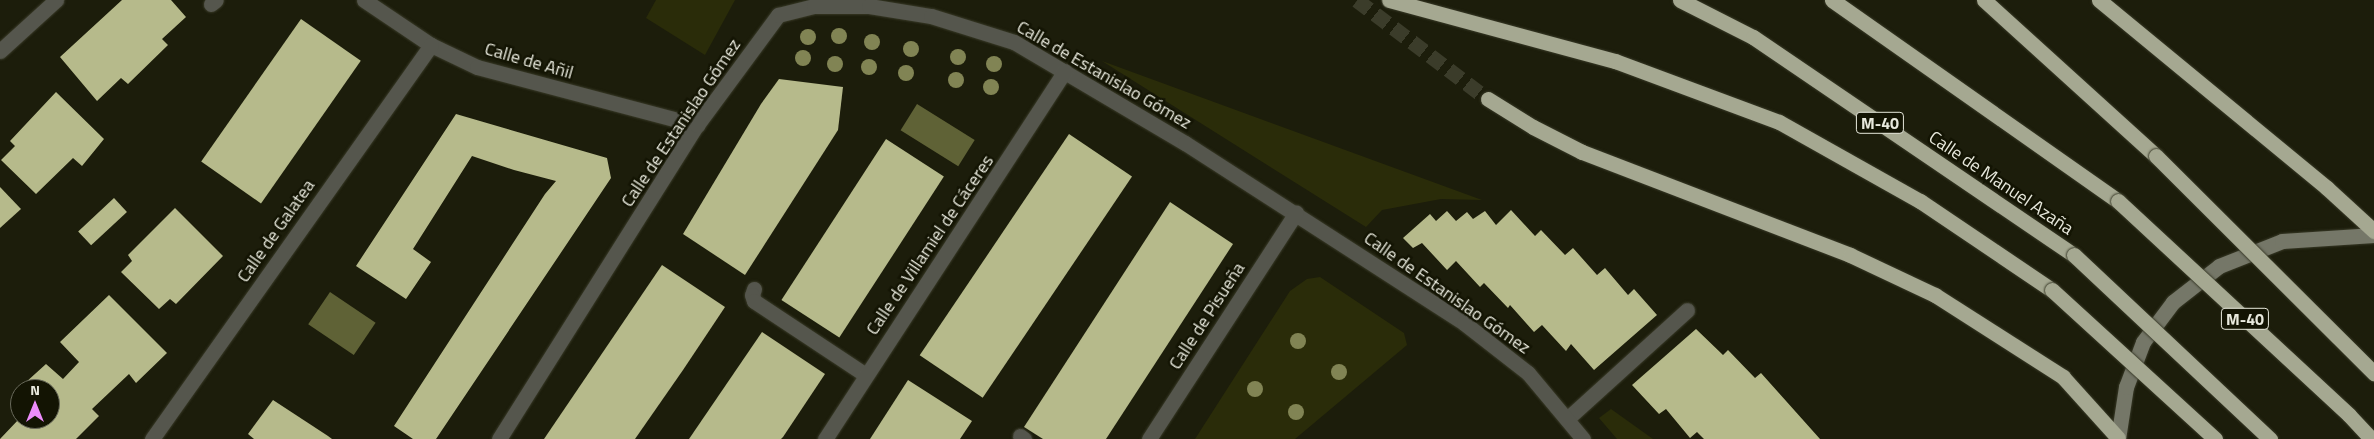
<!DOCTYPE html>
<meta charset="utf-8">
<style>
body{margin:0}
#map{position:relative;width:2374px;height:439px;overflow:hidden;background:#1c1d0b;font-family:"Titillium Web",sans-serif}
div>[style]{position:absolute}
.green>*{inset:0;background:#2a2c09}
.water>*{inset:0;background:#5f6236;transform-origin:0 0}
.building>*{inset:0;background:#b6ba8b;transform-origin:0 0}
.highway-tunnel>*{height:15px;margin-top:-7.5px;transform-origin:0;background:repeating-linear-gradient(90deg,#3b3c2a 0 15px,transparent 0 23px)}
.roads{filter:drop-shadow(0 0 1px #393a28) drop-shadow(0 0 1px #393a28)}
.lane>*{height:15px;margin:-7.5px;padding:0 7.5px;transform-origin:7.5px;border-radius:7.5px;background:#55564d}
.street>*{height:15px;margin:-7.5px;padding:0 7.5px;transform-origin:7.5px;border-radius:7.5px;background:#55564d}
.secondary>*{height:15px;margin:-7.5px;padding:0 7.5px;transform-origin:7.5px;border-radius:7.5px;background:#757768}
.highway>*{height:15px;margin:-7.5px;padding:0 7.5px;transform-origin:7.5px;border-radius:7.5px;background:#a5a891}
.bridges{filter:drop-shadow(0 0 1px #393a28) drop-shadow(0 0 1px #393a28)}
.highway-bridge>*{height:15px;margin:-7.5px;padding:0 7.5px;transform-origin:7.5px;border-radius:7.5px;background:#a5a891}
.trees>*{width:16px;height:16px;margin:-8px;border-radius:50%;background:#818454}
span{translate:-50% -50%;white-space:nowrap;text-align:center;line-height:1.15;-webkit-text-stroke:5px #131403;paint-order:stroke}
.shield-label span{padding:1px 4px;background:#131403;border:1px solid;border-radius:4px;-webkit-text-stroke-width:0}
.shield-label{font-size:16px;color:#e8e9dd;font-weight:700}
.street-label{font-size:18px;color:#e8e9dd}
.north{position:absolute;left:10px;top:379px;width:50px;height:50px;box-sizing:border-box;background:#131403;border:1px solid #68695a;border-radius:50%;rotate:0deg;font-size:14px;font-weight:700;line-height:20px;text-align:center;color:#e8e9dd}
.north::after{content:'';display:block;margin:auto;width:18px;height:22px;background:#ec8cfb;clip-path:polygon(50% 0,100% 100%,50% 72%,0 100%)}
</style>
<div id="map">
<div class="green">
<div style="clip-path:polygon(656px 0,735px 0,705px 55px,646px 18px)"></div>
<div style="clip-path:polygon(1102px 61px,1482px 200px,1441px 199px,1382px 210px,1366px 227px)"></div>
<div style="clip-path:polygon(1320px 277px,1404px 333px,1407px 345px,1295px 439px,1195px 439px,1290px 291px,1307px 279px)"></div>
<div style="clip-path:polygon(1611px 409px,1653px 439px,1617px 439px,1599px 418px)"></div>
</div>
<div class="water">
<div style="left:917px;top:104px;width:68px;height:31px;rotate:32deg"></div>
<div style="left:330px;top:292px;width:55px;height:39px;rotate:34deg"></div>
</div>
<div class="building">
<div style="clip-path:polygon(122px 0,171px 0,186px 17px,162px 39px,168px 45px,128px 84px,121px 78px,97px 101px,60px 57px)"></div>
<div style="left:301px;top:19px;width:73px;height:174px;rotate:35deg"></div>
<div style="clip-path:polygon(779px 79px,843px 87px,838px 130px,745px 275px,683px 234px,761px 104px)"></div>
<div style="clip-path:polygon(56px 92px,104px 139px,82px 166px,73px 158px,36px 194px,1px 160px,15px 146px,10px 141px)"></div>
<div style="clip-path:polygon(456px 114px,607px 158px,611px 178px,436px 439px,413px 439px,394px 426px,545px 194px,556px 181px,514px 170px,472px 156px,413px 249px,431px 262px,406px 299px,356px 266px)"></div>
<div style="left:1069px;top:134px;width:76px;height:267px;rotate:34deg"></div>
<div style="left:886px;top:139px;width:69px;height:192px;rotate:33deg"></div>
<div style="clip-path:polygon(0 187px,21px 209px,0 228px)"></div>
<div style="left:114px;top:198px;width:19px;height:49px;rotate:47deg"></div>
<div style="clip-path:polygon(1170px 202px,1233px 244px,1106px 439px,1043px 439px,1024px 427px)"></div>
<div style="clip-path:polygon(175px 208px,223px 256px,176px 304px,170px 299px,159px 309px,121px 272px,132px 261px,128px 255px)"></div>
<div style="clip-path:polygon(1511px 210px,1535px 236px,1541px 230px,1565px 255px,1573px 248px,1597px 275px,1605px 268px,1628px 295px,1634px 289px,1657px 315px,1594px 370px,1571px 344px,1566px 351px,1542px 325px,1534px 332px,1510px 305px,1508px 308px,1484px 283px,1480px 287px,1456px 261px,1447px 270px,1422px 243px,1413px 248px,1403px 238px,1430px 214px,1436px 221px,1447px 211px,1456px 221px,1467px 212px,1473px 219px,1485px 211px,1496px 225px)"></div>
<div style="clip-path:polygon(662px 265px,725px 307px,683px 370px,635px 439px,544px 439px)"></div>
<div style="clip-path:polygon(109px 295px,167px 353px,136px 383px,129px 374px,92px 409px,99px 416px,76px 439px,0 439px,19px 419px,50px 419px,50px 389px,31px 389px,25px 383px,46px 364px,63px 379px,79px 362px,60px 342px)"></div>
<div style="clip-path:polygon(1696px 329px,1723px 355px,1728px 350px,1755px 378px,1761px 373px,1820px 439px,1704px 439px,1697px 432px,1690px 438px,1666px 409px,1659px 414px,1632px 385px)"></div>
<div style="clip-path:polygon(762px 332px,825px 374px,783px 437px,781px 439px,689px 439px)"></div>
<div style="clip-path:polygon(908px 380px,972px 421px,960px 439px,870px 439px)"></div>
<div style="clip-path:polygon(273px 400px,328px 436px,332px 439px,254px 439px,248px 434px)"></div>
</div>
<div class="highway-tunnel">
<div style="left:1357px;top:0;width:164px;rotate:37.1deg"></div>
</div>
<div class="roads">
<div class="lane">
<div style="left:211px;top:4px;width:6px;rotate:-39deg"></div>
<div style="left:754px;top:289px;width:6px;rotate:108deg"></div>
<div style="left:752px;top:295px;width:6px;rotate:72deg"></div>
<div style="left:754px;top:301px;width:134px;rotate:33.5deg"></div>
<div style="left:1567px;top:419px;width:162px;rotate:-42.2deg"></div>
<div style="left:1020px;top:436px;width:5px;rotate:37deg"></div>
</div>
<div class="street">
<div style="left:364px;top:0;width:81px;rotate:33.9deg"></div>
<div style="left:431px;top:45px;width:51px;rotate:25.6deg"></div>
<div style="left:477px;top:67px;width:228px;rotate:14.8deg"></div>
<div style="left:0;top:51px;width:76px;rotate:-42.3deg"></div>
<div style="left:152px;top:439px;width:483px;rotate:-54.7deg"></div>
<div style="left:499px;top:439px;width:371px;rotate:-57.8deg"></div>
<div style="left:697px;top:125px;width:137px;rotate:-53.6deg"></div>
<div style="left:778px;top:15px;width:37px;rotate:-14deg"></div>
<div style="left:814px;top:6px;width:55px"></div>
<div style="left:869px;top:6px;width:63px;rotate:9.2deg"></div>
<div style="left:931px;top:16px;width:87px;rotate:17.4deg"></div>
<div style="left:1014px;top:42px;width:199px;rotate:30.6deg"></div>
<div style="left:1185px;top:143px;width:332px;rotate:32.8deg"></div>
<div style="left:1464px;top:323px;width:81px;rotate:38deg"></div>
<div style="left:1528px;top:373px;width:86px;rotate:50.2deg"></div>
<div style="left:825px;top:439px;width:439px;rotate:-56.9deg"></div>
<div style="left:1149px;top:439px;width:270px;rotate:-57deg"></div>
</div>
<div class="secondary">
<div style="left:2118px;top:439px;width:53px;rotate:-81.3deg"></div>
<div style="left:2126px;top:387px;width:48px;rotate:-69.3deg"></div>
<div style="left:2143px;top:342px;width:50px;rotate:-53.1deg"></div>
<div style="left:2173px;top:302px;width:58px;rotate:-38deg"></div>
<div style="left:2219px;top:266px;width:68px;rotate:-21.6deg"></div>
<div style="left:2282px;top:241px;width:92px;rotate:-3.7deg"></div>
</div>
<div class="highway">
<div style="left:1389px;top:0;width:234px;rotate:15.1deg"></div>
<div style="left:1615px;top:61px;width:175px;rotate:20.4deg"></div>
<div style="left:1779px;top:122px;width:162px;rotate:29.3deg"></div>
<div style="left:1920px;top:201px;width:159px;rotate:34deg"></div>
<div style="left:1680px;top:0;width:82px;rotate:26.9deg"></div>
<div style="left:1753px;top:37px;width:388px;rotate:34.2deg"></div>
<div style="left:1832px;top:0;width:350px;rotate:35.1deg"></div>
<div style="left:1984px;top:0;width:232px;rotate:42.2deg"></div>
<div style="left:2099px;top:0;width:296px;rotate:39.5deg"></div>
<div style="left:2327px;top:188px;width:64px;rotate:42.5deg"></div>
<div style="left:1488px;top:99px;width:53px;rotate:31.9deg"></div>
<div style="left:1533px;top:127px;width:55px;rotate:27deg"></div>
<div style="left:1582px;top:152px;width:287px;rotate:21deg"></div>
<div style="left:1850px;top:255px;width:94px;rotate:25.2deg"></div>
<div style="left:1935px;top:295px;width:152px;rotate:32.6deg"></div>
<div style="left:2063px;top:377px;width:82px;rotate:48deg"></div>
</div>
</div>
<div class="bridges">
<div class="highway-bridge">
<div style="left:2156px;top:156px;width:308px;rotate:44.9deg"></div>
<div style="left:2118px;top:201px;width:315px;rotate:42.8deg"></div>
<div style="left:2349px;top:415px;width:33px;rotate:47deg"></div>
<div style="left:2074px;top:255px;width:269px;rotate:43.2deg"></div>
<div style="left:2052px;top:290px;width:221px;rotate:42.4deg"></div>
</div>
</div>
<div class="trees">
<div style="left:839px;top:36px"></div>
<div style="left:808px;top:37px"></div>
<div style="left:872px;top:42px"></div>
<div style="left:911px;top:49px"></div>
<div style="left:958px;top:57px"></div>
<div style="left:803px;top:58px"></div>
<div style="left:835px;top:64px"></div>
<div style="left:994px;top:64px"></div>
<div style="left:869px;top:67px"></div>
<div style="left:906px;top:73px"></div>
<div style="left:956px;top:80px"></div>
<div style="left:991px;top:87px"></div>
<div style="left:1298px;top:341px"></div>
<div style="left:1339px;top:372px"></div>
<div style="left:1255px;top:389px"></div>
<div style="left:1296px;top:412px"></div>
</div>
<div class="shield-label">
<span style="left:1880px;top:123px">M-40</span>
<span style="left:2245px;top:319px">M-40</span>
</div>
<div class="street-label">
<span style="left:529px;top:61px;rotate:16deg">Calle de Añil</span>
<span style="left:1104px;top:75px;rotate:30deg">Calle de Estanislao Gómez</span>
<span style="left:681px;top:123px;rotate:-56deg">Calle de Estanislao Gómez</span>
<span style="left:2001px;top:183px;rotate:34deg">Calle de Manuel Azaña</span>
<span style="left:276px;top:231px;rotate:-55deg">Calle de Galatea</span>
<span style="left:930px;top:245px;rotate:-56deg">Calle de Villamiel de Cáceres</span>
<span style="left:1447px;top:293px;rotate:35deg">Calle de Estanislao Gómez</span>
<span style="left:1207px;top:316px;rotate:-57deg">Calle de Pisueña</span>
</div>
<div class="north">N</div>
</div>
